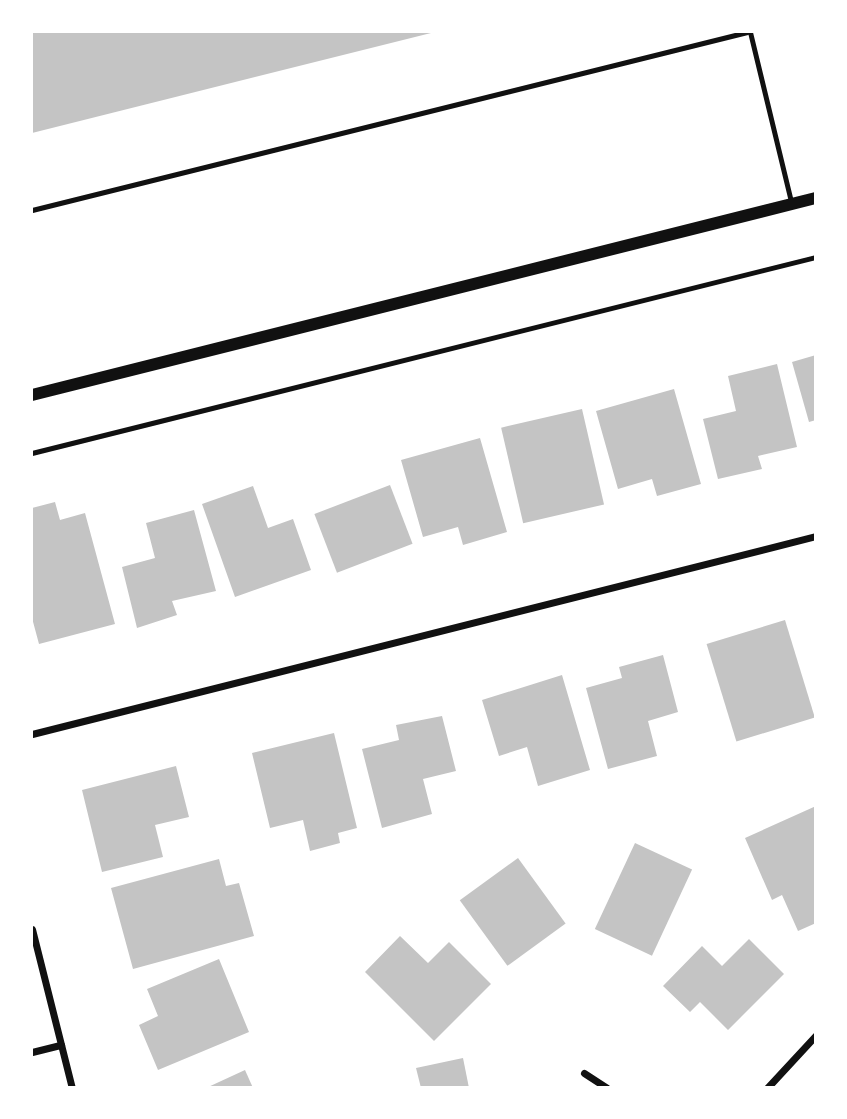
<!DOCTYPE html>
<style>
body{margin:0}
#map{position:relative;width:847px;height:1119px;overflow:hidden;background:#fff;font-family:"Source Serif 4",serif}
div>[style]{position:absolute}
.building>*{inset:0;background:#c4c4c4;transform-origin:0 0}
.path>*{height:4.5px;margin:-2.25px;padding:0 2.25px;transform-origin:2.25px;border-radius:2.25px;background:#111}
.service>*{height:5px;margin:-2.5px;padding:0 2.5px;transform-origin:2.5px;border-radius:2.5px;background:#111}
.minor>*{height:7px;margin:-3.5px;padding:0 3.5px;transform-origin:3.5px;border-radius:3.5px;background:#111}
.tertiary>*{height:12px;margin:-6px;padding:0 6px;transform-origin:6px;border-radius:6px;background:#111}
span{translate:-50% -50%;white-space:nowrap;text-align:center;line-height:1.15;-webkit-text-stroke:5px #fff;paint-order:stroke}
.frame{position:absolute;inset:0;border:33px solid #fff;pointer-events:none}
</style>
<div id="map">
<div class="building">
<div style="clip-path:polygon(32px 32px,435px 32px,32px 133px)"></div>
<div style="clip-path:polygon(816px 355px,816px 420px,809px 422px,792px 362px)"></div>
<div style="clip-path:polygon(777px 364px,797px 447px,758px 456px,762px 469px,718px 479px,703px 419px,736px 411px,728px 376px)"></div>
<div style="clip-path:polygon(674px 389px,701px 484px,657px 496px,652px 479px,618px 489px,596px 411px)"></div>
<div style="left:582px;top:409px;width:98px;height:83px;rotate:77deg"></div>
<div style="clip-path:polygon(480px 438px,507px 532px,463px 545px,458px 527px,423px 537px,401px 460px)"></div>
<div style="left:390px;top:485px;width:63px;height:81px;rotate:69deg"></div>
<div style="clip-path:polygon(253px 486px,268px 528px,293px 519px,311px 570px,235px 597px,202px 504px)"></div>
<div style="clip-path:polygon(55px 502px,60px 520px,85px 513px,115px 624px,39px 644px,32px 618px,32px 508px)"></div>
<div style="clip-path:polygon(194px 510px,216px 591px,172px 601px,177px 615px,137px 628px,122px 567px,155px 558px,146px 523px)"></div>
<div style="left:785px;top:620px;width:102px;height:82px;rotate:73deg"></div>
<div style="clip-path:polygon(663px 655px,678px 712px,648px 721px,657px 756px,608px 769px,586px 688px,622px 678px,619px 667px)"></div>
<div style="clip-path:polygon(562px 675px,590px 770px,538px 786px,527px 747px,499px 756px,482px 700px)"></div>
<div style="clip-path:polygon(442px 716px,456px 771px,423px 779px,432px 814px,382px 828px,362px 749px,399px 740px,396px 725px)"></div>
<div style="clip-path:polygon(334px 733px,357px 828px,338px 833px,340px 843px,310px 851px,303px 820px,270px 828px,252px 753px)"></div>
<div style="clip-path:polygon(176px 766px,189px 817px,155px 825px,163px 857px,102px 872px,82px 790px)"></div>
<div style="clip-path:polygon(816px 806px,816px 923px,798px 931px,782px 895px,772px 900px,745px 838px)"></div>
<div style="left:635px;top:843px;width:63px;height:95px;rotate:25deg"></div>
<div style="left:518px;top:858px;width:81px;height:72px;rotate:54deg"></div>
<div style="clip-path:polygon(219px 859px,226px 886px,239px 883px,254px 936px,133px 969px,111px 888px)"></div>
<div style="clip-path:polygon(400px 936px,428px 963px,449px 942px,491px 984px,434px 1041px,365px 972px)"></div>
<div style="clip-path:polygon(749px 939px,784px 974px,728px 1030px,700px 1002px,690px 1012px,663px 986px,702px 946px,722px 966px)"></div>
<div style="clip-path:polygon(219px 959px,249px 1032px,158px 1070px,139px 1025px,158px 1016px,147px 989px)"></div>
<div style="clip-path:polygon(463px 1058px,469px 1088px,421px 1088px,416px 1068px)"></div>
<div style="clip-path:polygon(245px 1070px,253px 1088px,206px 1088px)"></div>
</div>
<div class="path">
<div style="left:32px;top:453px;width:808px;rotate:-14.04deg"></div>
</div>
<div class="service">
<div style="left:750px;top:32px;width:178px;rotate:76.4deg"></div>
<div style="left:32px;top:210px;width:737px;rotate:-13.98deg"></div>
</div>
<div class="minor">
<div style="left:32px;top:734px;width:809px;rotate:-14.17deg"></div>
<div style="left:32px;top:929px;width:164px;rotate:75.9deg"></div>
<div style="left:32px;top:1052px;width:30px;rotate:-14deg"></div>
<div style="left:584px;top:1073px;width:27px;rotate:33deg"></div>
<div style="left:767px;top:1088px;width:72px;rotate:-47.2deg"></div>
</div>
<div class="tertiary">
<div style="left:32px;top:395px;width:808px;rotate:-14.11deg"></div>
</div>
<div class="frame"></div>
</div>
